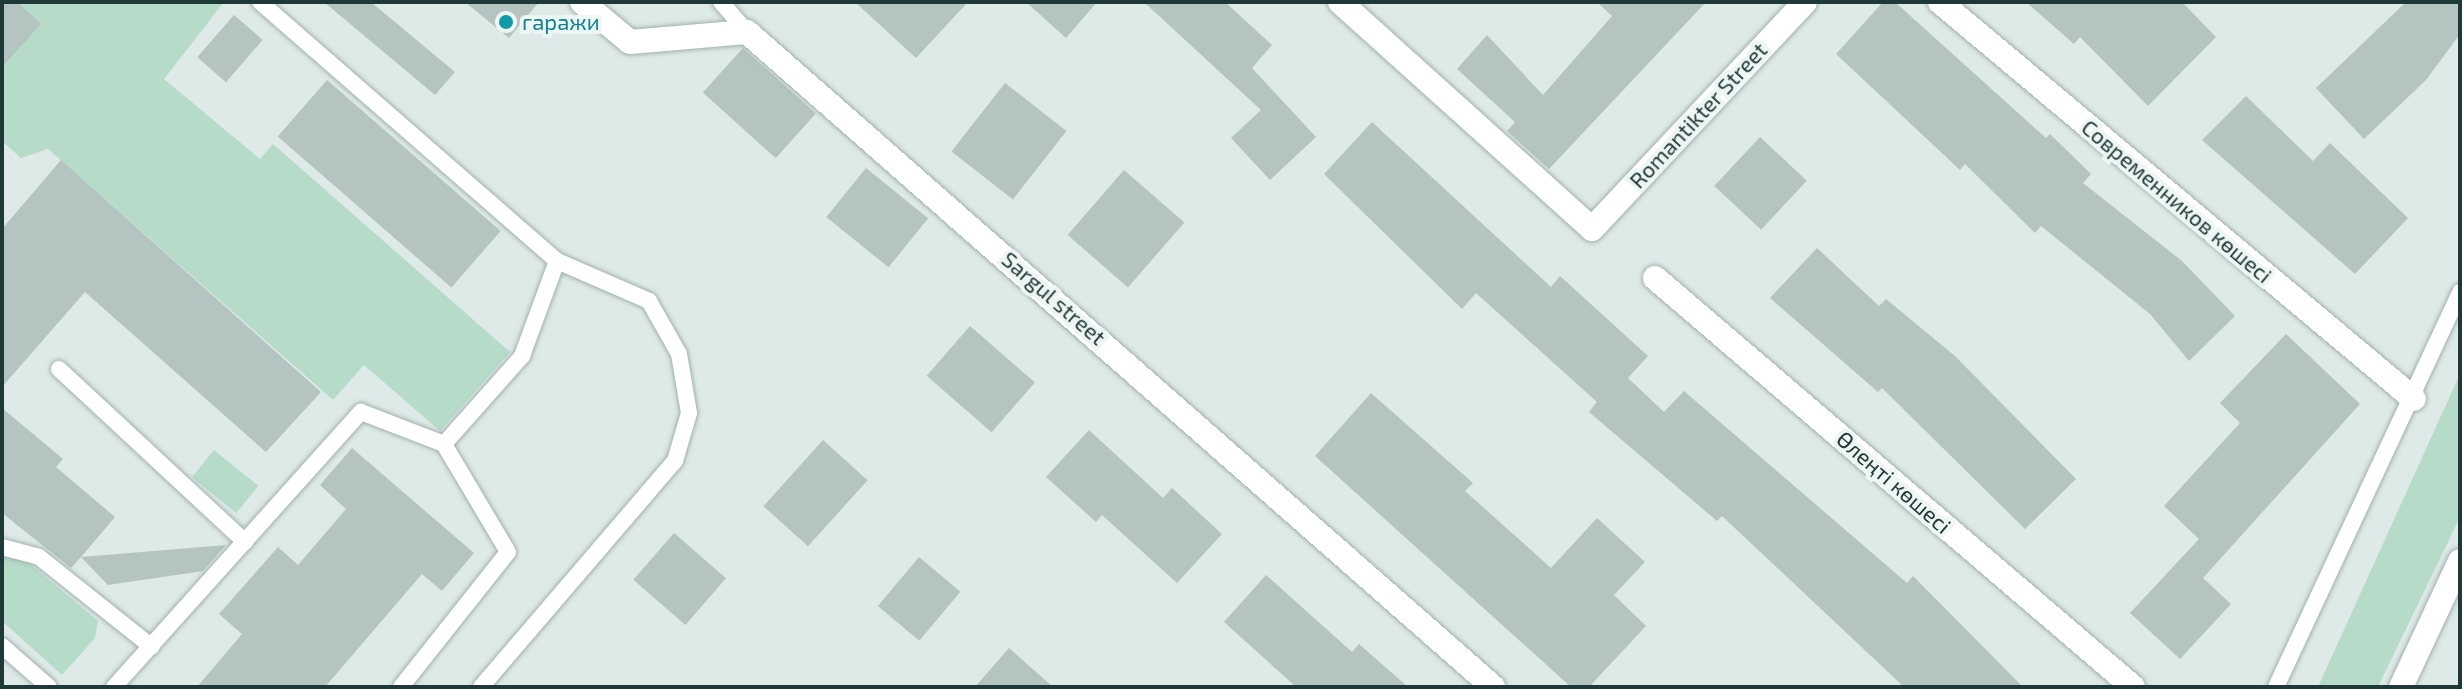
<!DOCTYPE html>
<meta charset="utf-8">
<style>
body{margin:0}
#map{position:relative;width:2462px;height:689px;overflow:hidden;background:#deeae7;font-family:"Exo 2",sans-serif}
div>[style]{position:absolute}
.green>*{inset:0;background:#b6dbc9;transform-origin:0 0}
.building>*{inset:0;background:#b3c4c1;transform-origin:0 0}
.roads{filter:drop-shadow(0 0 2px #a1b1af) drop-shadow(0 0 2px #a1b1af)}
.service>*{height:16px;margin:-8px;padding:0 8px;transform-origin:8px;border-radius:8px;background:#fff}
.minor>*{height:24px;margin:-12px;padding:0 12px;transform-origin:12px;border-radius:12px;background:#fff}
.tertiary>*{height:24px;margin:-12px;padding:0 12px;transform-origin:12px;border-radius:12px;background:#fff}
.dots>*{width:22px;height:22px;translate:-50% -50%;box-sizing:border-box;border:4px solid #eef6f4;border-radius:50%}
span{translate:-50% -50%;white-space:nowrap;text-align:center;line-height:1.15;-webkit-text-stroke:8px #eef6f4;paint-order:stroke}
.culture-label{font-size:22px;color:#0d838f}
.left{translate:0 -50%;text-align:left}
.street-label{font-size:22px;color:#1f3938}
.frame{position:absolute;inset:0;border:4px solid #1f3938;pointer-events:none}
</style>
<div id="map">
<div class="green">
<div style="clip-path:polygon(17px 2px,224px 2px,164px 79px,260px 159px,273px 144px,510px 352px,440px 431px,364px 365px,333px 400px,48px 149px,21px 158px,2px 141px,2px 40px)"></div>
<div style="clip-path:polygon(2460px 374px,2460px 517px,2378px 687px,2318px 687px)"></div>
<div style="left:214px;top:450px;width:57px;height:35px;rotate:39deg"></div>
<div style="clip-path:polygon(17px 553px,98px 621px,95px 638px,62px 675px,2px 621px,2px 559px)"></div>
</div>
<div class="building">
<div style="clip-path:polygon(2px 2px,17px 2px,41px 24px,2px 67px)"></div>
<div style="clip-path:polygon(324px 2px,371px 2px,455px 72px,435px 95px)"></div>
<div style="clip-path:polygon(465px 2px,539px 2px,509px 38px)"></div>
<div style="clip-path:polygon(855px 2px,968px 2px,916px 58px)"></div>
<div style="clip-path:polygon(1026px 2px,1097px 2px,1066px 38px)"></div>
<div style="clip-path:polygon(1144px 2px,1225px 2px,1272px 45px,1252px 68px,1316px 137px,1270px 180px,1231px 138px,1261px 110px)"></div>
<div style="clip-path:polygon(1597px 2px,1706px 2px,1549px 169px,1507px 131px,1515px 122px,1457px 69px,1487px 35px,1543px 95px,1612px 16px)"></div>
<div style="clip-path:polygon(1883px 2px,1895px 2px,2046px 138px,2050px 134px,2091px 174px,2083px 183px,2182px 261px,2235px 316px,2189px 361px,2150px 314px,2041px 226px,2035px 233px,1965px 164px,1960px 170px,1836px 54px)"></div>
<div style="clip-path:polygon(2026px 2px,2182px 2px,2216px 37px,2148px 106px,2080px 37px,2074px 44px)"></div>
<div style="clip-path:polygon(2406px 2px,2460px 2px,2460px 34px,2426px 80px,2364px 139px,2316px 88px)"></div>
<div style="left:234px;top:15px;width:38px;height:56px;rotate:41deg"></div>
<div style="left:743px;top:48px;width:98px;height:60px;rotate:42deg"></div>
<div style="left:327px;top:80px;width:230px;height:75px;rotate:41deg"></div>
<div style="left:1005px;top:83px;width:78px;height:87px;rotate:38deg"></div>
<div style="clip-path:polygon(2246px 96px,2313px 161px,2330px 143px,2408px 218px,2355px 274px,2202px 140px)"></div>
<div style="clip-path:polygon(1372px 122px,1551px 287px,1560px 276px,1648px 356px,1628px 378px,1664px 412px,1684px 391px,1907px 583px,1913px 576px,2023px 687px,1904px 687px,1722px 516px,1717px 521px,1589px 412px,1597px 402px,1476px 293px,1462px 309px,1324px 174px)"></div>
<div style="left:1760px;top:137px;width:64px;height:67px;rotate:43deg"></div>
<div style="clip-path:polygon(61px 160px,321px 392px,266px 452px,85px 292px,2px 387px,2px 229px)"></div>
<div style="left:866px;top:168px;width:80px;height:63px;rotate:39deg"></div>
<div style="left:1124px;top:170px;width:80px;height:86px;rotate:41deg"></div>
<div style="clip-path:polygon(1817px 248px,1879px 306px,1886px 299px,1955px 356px,2076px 479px,2025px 529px,1882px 388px,1878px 392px,1770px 298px)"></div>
<div style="left:970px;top:326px;width:86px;height:66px;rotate:41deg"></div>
<div style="clip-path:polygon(2286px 334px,2360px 404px,2203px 578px,2231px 604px,2180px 659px,2130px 613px,2199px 539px,2164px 506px,2240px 423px,2220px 403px)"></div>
<div style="clip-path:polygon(1371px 393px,1473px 483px,1465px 491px,1551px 568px,1597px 518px,1645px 562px,1614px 595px,1646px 626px,1589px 687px,1571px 687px,1315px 456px)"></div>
<div style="clip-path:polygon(2px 408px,63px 459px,56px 467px,115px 517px,81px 557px,226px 545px,203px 571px,108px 585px,81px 557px,71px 568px,2px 513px)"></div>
<div style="clip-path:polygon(1089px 430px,1163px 498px,1172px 488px,1222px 534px,1177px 583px,1102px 515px,1096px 522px,1046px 477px)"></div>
<div style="left:823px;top:440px;width:60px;height:89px;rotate:42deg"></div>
<div style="clip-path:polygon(352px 448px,474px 553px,442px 591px,422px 574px,325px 687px,197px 687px,242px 634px,219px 614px,278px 547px,298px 565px,346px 509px,320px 485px)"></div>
<div style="left:674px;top:533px;width:69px;height:62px;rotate:41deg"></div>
<div style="left:919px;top:557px;width:54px;height:64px;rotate:40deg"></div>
<div style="clip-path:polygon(1266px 575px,1352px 652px,1359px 644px,1408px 687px,1296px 687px,1224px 622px)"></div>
<div style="clip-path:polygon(1009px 648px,1053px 687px,975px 687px)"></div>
</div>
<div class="roads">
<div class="service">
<div style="left:721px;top:2px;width:40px;rotate:49deg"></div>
<div style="left:59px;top:369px;width:254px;rotate:42.9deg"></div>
<div style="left:2px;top:547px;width:38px;rotate:15deg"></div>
<div style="left:39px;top:557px;width:144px;rotate:38.5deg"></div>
<div style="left:2px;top:646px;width:62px;rotate:41.1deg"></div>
<div style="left:114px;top:687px;width:370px;rotate:-48.1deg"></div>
<div style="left:361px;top:412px;width:89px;rotate:21.1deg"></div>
<div style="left:444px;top:444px;width:118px;rotate:-48.4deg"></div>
<div style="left:522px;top:356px;width:101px;rotate:-69.8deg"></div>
<div style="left:557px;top:261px;width:394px;rotate:-138.9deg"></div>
<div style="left:401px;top:687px;width:172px;rotate:-51.6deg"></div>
<div style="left:508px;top:552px;width:126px;rotate:-120.7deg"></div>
<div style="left:481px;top:687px;width:298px;rotate:-49.4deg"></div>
<div style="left:675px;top:461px;width:50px;rotate:-73.7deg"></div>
<div style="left:689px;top:413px;width:60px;rotate:-99.6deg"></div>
<div style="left:679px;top:354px;width:61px;rotate:-119.5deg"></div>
<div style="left:649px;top:301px;width:100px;rotate:-156.5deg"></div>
<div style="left:2276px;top:687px;width:436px;rotate:-65deg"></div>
</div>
<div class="minor">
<div style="left:582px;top:2px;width:62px;rotate:39.8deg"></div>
<div style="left:630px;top:42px;width:117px;rotate:-4.9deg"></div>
<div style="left:747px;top:32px;width:993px;rotate:41.28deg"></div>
<div style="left:1340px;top:2px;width:339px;rotate:42deg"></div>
<div style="left:1592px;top:229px;width:311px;rotate:-46.8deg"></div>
<div style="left:1940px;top:2px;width:618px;rotate:39.95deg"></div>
<div style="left:1655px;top:278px;width:629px;rotate:40.55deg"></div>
</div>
<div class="tertiary">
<div style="left:2401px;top:687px;width:139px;rotate:-64.9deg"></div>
</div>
</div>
<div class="dots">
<div style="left:506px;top:22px;background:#0f9aa8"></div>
</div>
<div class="culture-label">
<span class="left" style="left:522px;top:22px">гаражи</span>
</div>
<div class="street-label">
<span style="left:1698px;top:115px;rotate:-47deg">Romantikter Street</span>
<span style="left:2177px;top:201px;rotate:40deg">Современников көшесі</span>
<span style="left:1054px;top:298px;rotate:41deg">Sargul street</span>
<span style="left:1894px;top:482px;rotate:41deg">Өлеңті көшесі</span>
</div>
<div class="frame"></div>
</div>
